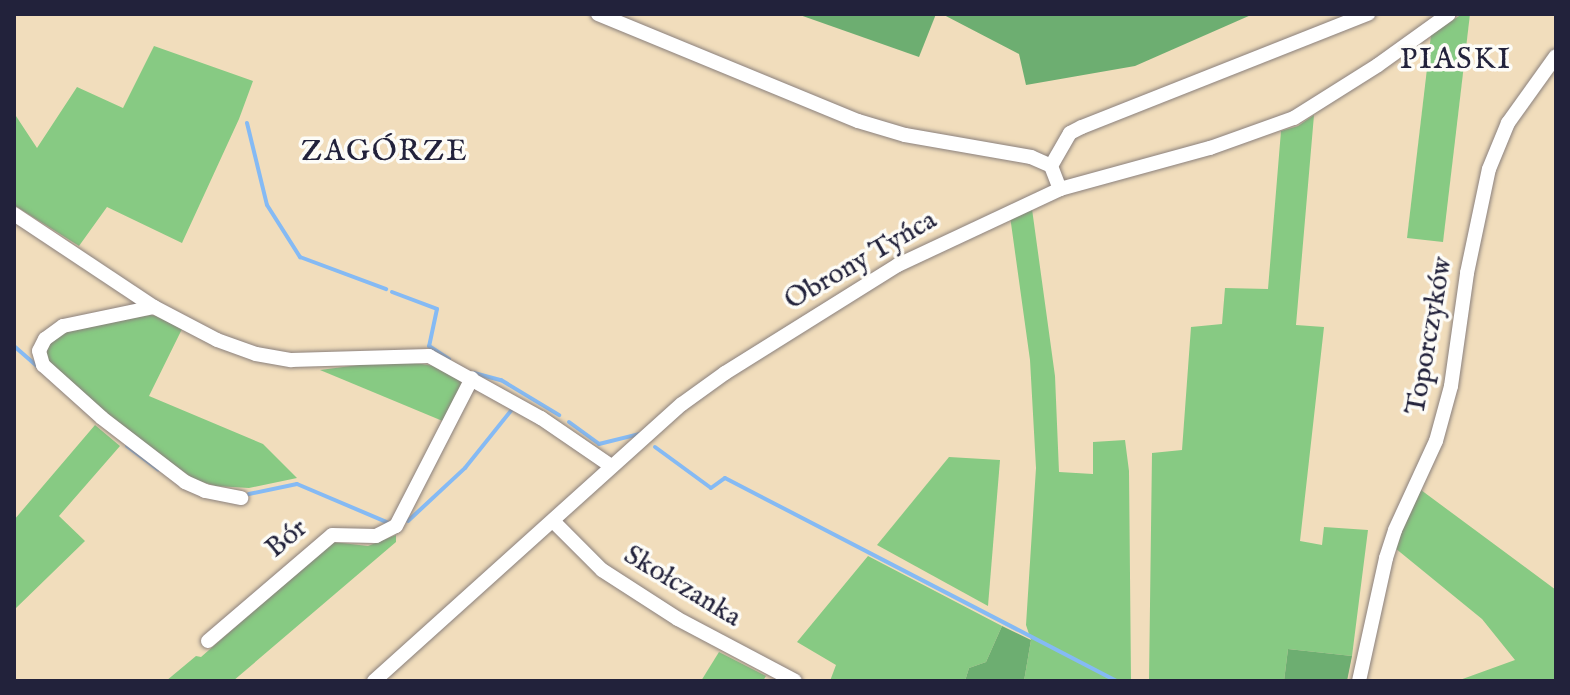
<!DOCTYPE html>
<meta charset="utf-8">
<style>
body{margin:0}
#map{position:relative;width:1570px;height:695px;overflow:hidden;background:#f1ddbc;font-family:"IM FELL English",serif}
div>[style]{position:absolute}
.green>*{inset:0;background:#87ca83}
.forest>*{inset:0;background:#6dae71}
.stream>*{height:4px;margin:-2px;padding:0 2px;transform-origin:2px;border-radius:2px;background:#85baf4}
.roads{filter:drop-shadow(0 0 2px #8a807c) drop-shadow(0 0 2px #8a807c)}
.minor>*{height:14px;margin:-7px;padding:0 7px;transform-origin:7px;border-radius:7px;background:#fff}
span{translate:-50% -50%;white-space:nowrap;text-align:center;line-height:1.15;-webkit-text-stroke:7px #fdfcf7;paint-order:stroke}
.street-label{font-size:28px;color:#22223b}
.neighbourhood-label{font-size:30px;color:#22223b;letter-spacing:2px}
.frame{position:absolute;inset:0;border:16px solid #22223b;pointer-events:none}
</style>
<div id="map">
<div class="green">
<div style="clip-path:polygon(1462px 14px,1470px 14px,1443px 242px,1407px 238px,1431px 35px)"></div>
<div style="clip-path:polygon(154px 46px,253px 81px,239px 119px,182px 243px,107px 207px,79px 246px,14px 205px,14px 113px,37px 148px,77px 87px,123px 108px)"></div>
<div style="clip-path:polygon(1314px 115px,1296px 325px,1324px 327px,1300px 541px,1322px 545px,1324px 527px,1368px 530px,1352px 656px,1288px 649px,1284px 681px,1149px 681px,1152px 453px,1182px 450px,1191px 327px,1222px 324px,1225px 288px,1268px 289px,1281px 131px,1298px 126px)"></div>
<div style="clip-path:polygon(1032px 209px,1055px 376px,1059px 472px,1093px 474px,1093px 442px,1125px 440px,1129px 471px,1131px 679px,1137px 681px,1024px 681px,1031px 640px,1026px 625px,1036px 468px,1030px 360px,1010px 216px)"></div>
<div style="clip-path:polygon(150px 315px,164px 317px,182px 329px,149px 396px,263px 444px,297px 478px,249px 488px,216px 486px,195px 480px,111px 419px,49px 362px,46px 354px,50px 342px,64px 330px)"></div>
<div style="clip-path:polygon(397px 360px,434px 366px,461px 381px,460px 397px,445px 422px,320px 370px)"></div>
<div style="clip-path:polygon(95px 425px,120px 446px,59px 516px,85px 541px,14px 610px,14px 520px)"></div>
<div style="clip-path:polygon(949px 457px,1000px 460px,988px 606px,877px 545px)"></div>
<div style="clip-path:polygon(1421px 490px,1556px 590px,1556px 681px,1457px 681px,1515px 660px,1482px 619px,1395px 548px,1400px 526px)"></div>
<div style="clip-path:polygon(396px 535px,396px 542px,233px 681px,166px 681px,196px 656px,201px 657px,333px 542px,368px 546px)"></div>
<div style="clip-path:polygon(868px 556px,1002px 626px,986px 662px,969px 668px,965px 681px,830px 681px,836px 665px,797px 642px)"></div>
<div style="clip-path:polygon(719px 652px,766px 676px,763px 681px,701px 681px)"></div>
</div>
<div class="forest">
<div style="clip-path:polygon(797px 14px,936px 14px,919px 57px)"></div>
<div style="clip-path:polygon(942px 14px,1251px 14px,1251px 15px,1135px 66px,1026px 85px,1019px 54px)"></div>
<div style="clip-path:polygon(1002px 626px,1031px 640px,1024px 681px,965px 681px,969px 668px,986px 662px)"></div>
<div style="clip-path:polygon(1288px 649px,1352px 656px,1347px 681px,1284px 681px)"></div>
</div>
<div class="stream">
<div style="left:247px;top:123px;width:84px;rotate:76.3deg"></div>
<div style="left:267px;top:205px;width:62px;rotate:57.6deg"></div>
<div style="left:300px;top:257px;width:92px;rotate:20.4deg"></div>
<div style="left:392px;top:292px;width:48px;rotate:20.7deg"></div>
<div style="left:437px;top:309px;width:38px;rotate:102deg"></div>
<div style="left:429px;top:346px;width:24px;rotate:33deg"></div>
<div style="left:14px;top:346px;width:33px;rotate:41deg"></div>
<div style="left:474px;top:373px;width:28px;rotate:15deg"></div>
<div style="left:501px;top:380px;width:68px;rotate:31.1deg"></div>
<div style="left:569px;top:422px;width:37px;rotate:36deg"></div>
<div style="left:599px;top:444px;width:41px;rotate:-14deg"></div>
<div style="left:127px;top:446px;width:39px;rotate:37deg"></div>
<div style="left:655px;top:447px;width:69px;rotate:36.2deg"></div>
<div style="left:711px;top:488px;width:17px;rotate:-36deg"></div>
<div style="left:725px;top:478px;width:441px;rotate:27.4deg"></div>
<div style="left:249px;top:494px;width:49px;rotate:-11.8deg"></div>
<div style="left:297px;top:484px;width:100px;rotate:23deg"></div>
<div style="left:408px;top:521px;width:78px;rotate:-42.9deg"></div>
<div style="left:465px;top:468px;width:77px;rotate:-51.3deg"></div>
</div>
<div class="roads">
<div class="minor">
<div style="left:598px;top:14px;width:281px;rotate:22.4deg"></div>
<div style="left:858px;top:121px;width:49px;rotate:16.6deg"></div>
<div style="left:905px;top:135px;width:128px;rotate:9.9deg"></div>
<div style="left:1031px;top:157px;width:22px;rotate:24deg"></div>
<div style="left:1051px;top:166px;width:25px;rotate:69deg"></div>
<div style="left:1051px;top:166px;width:38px;rotate:-60deg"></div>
<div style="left:1070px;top:133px;width:13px;rotate:-27deg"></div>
<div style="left:1082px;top:127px;width:308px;rotate:-21.6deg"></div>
<div style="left:14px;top:214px;width:168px;rotate:33.6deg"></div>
<div style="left:154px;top:307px;width:71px;rotate:27.6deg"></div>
<div style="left:217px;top:340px;width:41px;rotate:19.7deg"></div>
<div style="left:256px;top:354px;width:36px;rotate:10deg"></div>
<div style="left:291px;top:360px;width:138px;rotate:-1.7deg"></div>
<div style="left:429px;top:356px;width:128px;rotate:29deg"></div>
<div style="left:541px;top:418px;width:85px;rotate:34.4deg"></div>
<div style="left:154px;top:307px;width:93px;rotate:168.2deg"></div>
<div style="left:63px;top:326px;width:22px;rotate:144deg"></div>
<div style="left:45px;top:339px;width:13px;rotate:117deg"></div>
<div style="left:39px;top:351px;width:15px;rotate:74deg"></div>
<div style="left:43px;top:365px;width:79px;rotate:41.9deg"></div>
<div style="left:102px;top:418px;width:105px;rotate:37.6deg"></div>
<div style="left:185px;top:482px;width:22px;rotate:24deg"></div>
<div style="left:205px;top:491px;width:37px;rotate:11deg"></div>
<div style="left:554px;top:522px;width:68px;rotate:45deg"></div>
<div style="left:602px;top:570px;width:90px;rotate:32.8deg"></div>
<div style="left:678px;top:619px;width:132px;rotate:27.9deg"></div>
<div style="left:208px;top:641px;width:163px;rotate:-40.5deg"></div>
<div style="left:332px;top:535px;width:44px;rotate:1.3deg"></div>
<div style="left:376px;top:536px;width:22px;rotate:-27deg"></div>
<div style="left:396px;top:526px;width:166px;rotate:-62.8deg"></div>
<div style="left:374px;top:681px;width:414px;rotate:-42deg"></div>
<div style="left:682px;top:404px;width:53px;rotate:-35.8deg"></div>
<div style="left:725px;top:373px;width:204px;rotate:-32deg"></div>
<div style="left:898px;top:265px;width:179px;rotate:-25.1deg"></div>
<div style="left:1060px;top:189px;width:156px;rotate:-15.3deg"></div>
<div style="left:1210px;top:148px;width:89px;rotate:-19.7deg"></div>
<div style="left:1294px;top:118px;width:99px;rotate:-32.2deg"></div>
<div style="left:1378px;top:65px;width:87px;rotate:-35.7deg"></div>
<div style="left:1359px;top:681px;width:126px;rotate:-77.6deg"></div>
<div style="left:1386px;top:558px;width:29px;rotate:-72deg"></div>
<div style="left:1395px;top:530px;width:98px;rotate:-65.3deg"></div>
<div style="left:1436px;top:441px;width:57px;rotate:-74.7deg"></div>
<div style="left:1451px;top:386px;width:114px;rotate:-81.9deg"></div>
<div style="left:1467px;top:273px;width:106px;rotate:-78.1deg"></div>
<div style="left:1489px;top:169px;width:50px;rotate:-67.6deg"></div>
<div style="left:1508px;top:123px;width:82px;rotate:-54.4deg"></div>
</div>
</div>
<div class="street-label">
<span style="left:861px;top:261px;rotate:-30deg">Obrony Tyńca</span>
<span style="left:1430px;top:336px;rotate:-80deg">Toporczyków</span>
<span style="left:287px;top:539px;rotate:-40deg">Bór</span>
<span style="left:682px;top:587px;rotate:31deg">Skołczanka</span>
</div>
<div class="neighbourhood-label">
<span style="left:1456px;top:60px">PIASKI</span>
<span style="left:385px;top:152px">ZAGÓRZE</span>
</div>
<div class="frame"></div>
</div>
